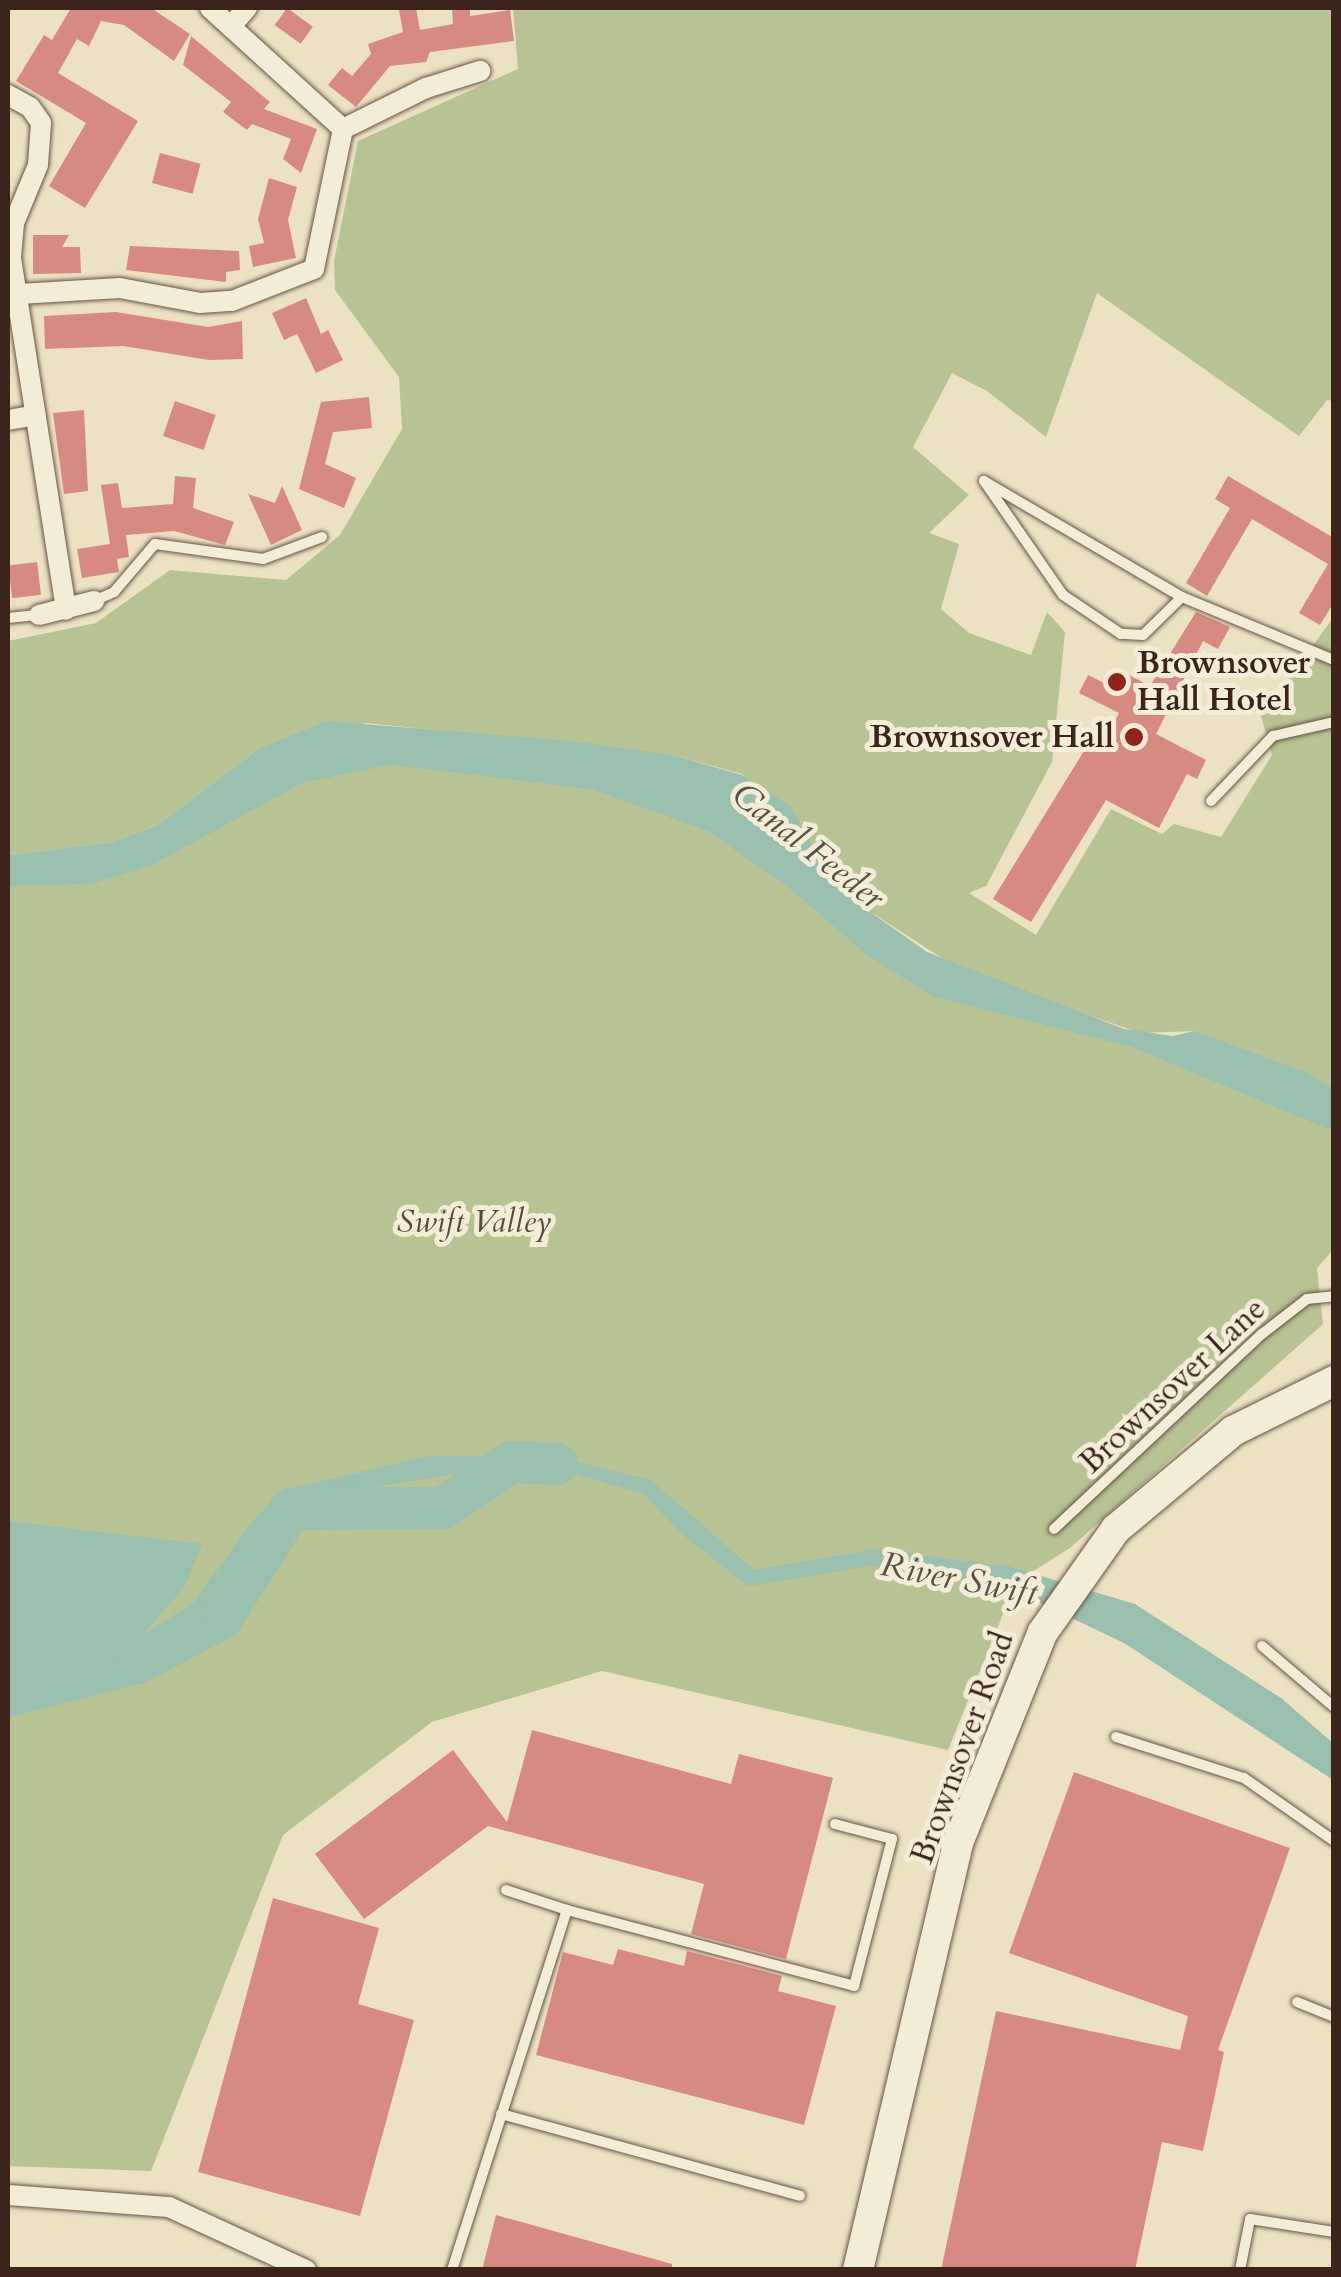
<!DOCTYPE html>
<style>
body{margin:0}
#map{position:relative;width:1341px;height:2277px;overflow:hidden;background:#ece2c1;font-family:Cardo,serif}
div>[style]{position:absolute}
.green>*{inset:0;background:#b7c393}
.water>*{inset:0;background:#99bfae}
.river>*{height:42px;margin:-21px;padding:0 21px;transform-origin:21px;border-radius:21px;background:#99bfae}
.building>*{inset:0;background:#d78a82;transform-origin:0 0}
.roads{filter:drop-shadow(0 0 2px #685444) drop-shadow(0 0 2px #685444)}
.lane>*{height:10px;margin:-5px;padding:0 5px;transform-origin:5px;border-radius:5px;background:#f3ecd7}
.street>*{height:20px;margin:-10px;padding:0 10px;transform-origin:10px;border-radius:10px;background:#f3ecd7}
.secondary>*{height:30px;margin:-15px;padding:0 15px;transform-origin:15px;border-radius:15px;background:#f3ecd7}
.dots>*{width:28px;height:28px;translate:-50% -50%;box-sizing:border-box;border:5px solid #f3ecd7;border-radius:50%}
span{translate:-50% -50%;white-space:nowrap;text-align:center;line-height:1.15;-webkit-text-stroke:10px #f3ecd7;paint-order:stroke}
.poi-label{font-size:32px;color:#3c241b;font-weight:700}
.left{translate:0 -50%;text-align:left}
.right{translate:-100% -50%;text-align:right}
.park-label{font-size:32px;color:#5b4c39;font-style:italic}
.street-label{font-size:32px;color:#3c241b}
.water-label{font-size:35px;color:#585247;font-style:italic}
.frame{position:absolute;inset:0;border:10px solid #3c241b;pointer-events:none}
</style>
<div id="map">
<div class="green">
<div style="clip-path:polygon(513px 8px,1331px 8px,1333px 403px,1328px 399px,1299px 436px,1097px 293px,1046px 437px,987px 391px,952px 373px,913px 447px,969px 495px,929px 533px,959px 544px,941px 609px,969px 633px,1031px 655px,1047px 612px,1065px 632px,1052px 762px,986px 886px,969px 893px,1036px 935px,1111px 809px,1162px 834px,1174px 824px,1221px 837px,1272px 755px,1261px 716px,1333px 618px,1333px 1088px,1195px 1031px,1140px 1033px,962px 971px,866px 909px,742px 774px,672px 755px,366px 723px,257px 750px,158px 825px,112px 842px,8px 855px,8px 641px,96px 623px,170px 570px,286px 580px,340px 535px,402px 429px,399px 377px,335px 290px,334px 261px,358px 141px,518px 69px)"></div>
<div style="clip-path:polygon(326px 752px,669px 785px,916px 963px,1333px 1114px,1333px 1250px,1317px 1268px,1323px 1324px,1070px 1548px,1016px 1582px,948px 1750px,602px 1671px,432px 1722px,283px 1835px,151px 2171px,8px 2166px,8px 870px,59px 869px)"></div>
</div>
<div class="water">
<div style="clip-path:polygon(326px 721px,571px 741px,672px 755px,742px 775px,791px 807px,820px 861px,866px 909px,927px 952px,1124px 1029px,1173px 1036px,1195px 1031px,1305px 1072px,1333px 1088px,1333px 1131px,1132px 1047px,932px 996px,867px 955px,787px 886px,708px 831px,594px 790px,393px 765px,358px 771px,302px 783px,152px 865px,91px 884px,8px 886px,8px 855px,112px 842px,158px 825px,257px 750px)"></div>
<div style="clip-path:polygon(428px 1456px,553px 1456px,651px 1480px,754px 1570px,874px 1549px,1011px 1567px,1135px 1604px,1281px 1698px,1333px 1743px,1333px 1780px,1124px 1643px,1000px 1584px,870px 1566px,748px 1586px,682px 1534px,644px 1494px,568px 1472px,495px 1467px,300px 1500px,279px 1517px,207px 1614px,148px 1652px,41px 1680px,41px 1689px,8px 1688px,8px 1521px,202px 1544px,185px 1586px,142px 1636px,194px 1602px,254px 1519px,284px 1490px)"></div>
</div>
<div class="river">
<div style="left:8px;top:1696px;width:136px;rotate:-14.4deg"></div>
<div style="left:140px;top:1662px;width:93px;rotate:-28.2deg"></div>
<div style="left:222px;top:1618px;width:129px;rotate:-57.7deg"></div>
<div style="left:291px;top:1509px;width:152px;rotate:-0.4deg"></div>
<div style="left:443px;top:1508px;width:83px;rotate:-33.7deg"></div>
<div style="left:512px;top:1462px;width:45px;rotate:2.5deg"></div>
</div>
<div class="building">
<div style="clip-path:polygon(71px 8px,151px 8px,190px 34px,174px 61px,124px 25px,101px 21px,89px 46px,77px 39px,58px 73px,138px 121px,85px 208px,49px 186px,86px 123px,16px 81px,44px 35px,52px 40px)"></div>
<div style="left:287px;top:8px;width:32px;height:21px;rotate:36deg"></div>
<div style="clip-path:polygon(416px 8px,420px 30px,453px 24px,452px 8px,470px 8px,470px 16px,510px 10px,514px 41px,430px 52px,426px 62px,390px 66px,356px 107px,328px 85px,342px 68px,352px 76px,371px 54px,368px 44px,403px 32px,399px 10px)"></div>
<div style="clip-path:polygon(191px 36px,270px 102px,264px 109px,317px 129px,301px 173px,283px 159px,291px 139px,252px 124px,247px 130px,223px 112px,231px 102px,183px 65px)"></div>
<div style="left:160px;top:153px;width:42px;height:31px;rotate:15deg"></div>
<div style="clip-path:polygon(269px 178px,297px 187px,288px 220px,296px 258px,253px 267px,249px 246px,264px 243px,258px 219px)"></div>
<div style="clip-path:polygon(33px 235px,69px 235px,62px 247px,80px 247px,81px 273px,33px 274px)"></div>
<div style="clip-path:polygon(130px 246px,239px 251px,240px 270px,226px 272px,226px 282px,126px 270px)"></div>
<div style="clip-path:polygon(306px 298px,321px 334px,328px 330px,343px 360px,316px 373px,297px 334px,284px 340px,272px 313px)"></div>
<div style="clip-path:polygon(116px 312px,208px 327px,242px 321px,243px 359px,209px 360px,123px 346px,45px 349px,44px 316px)"></div>
<div style="clip-path:polygon(369px 397px,372px 428px,333px 432px,325px 464px,356px 478px,344px 508px,299px 489px,321px 402px)"></div>
<div style="left:175px;top:401px;width:43px;height:37px;rotate:19deg"></div>
<div style="clip-path:polygon(84px 410px,88px 491px,64px 494px,53px 413px)"></div>
<div style="clip-path:polygon(175px 476px,196px 478px,193px 508px,234px 522px,225px 545px,174px 531px,126px 535px,129px 557px,117px 559px,119px 572px,82px 578px,77px 549px,110px 544px,101px 485px,118px 483px,122px 508px,173px 504px)"></div>
<div style="clip-path:polygon(1228px 476px,1334px 538px,1334px 602px,1320px 625px,1299px 613px,1328px 564px,1252px 519px,1207px 596px,1186px 583px,1230px 508px,1215px 499px)"></div>
<div style="clip-path:polygon(282px 486px,302px 530px,271px 545px,248px 494px,275px 503px)"></div>
<div style="left:37px;top:562px;width:33px;height:29px;rotate:83deg"></div>
<div style="clip-path:polygon(1196px 612px,1230px 627px,1218px 649px,1203px 641px,1156px 734px,1206px 760px,1197px 779px,1187px 774px,1159px 828px,1106px 800px,1031px 922px,993px 899px,1090px 741px,1102px 747px,1119px 713px,1079px 693px,1088px 675px,1114px 688px,1123px 672px,1150px 686px)"></div>
<div style="clip-path:polygon(532px 1730px,731px 1784px,739px 1754px,833px 1778px,786px 1959px,691px 1934px,704px 1884px,488px 1826px,364px 1919px,315px 1854px,453px 1750px,507px 1822px)"></div>
<div style="clip-path:polygon(1074px 1772px,1290px 1848px,1218px 2050px,1224px 2052px,1203px 2151px,1162px 2142px,1135px 2270px,941px 2270px,996px 2011px,1180px 2050px,1188px 2016px,1009px 1953px)"></div>
<div style="clip-path:polygon(273px 1898px,379px 1928px,358px 2004px,414px 2020px,360px 2216px,198px 2172px)"></div>
<div style="clip-path:polygon(618px 1949px,684px 1966px,687px 1951px,782px 1976px,778px 1991px,836px 2006px,804px 2125px,536px 2055px,563px 1952px,613px 1965px)"></div>
<div style="clip-path:polygon(496px 2215px,672px 2264px,672px 2270px,482px 2270px)"></div>
</div>
<div class="roads">
<div class="lane">
<div style="left:1182px;top:597px;width:54px;rotate:135.7deg"></div>
<div style="left:1143px;top:635px;width:22px;rotate:-177deg"></div>
<div style="left:1121px;top:634px;width:70px;rotate:-146.1deg"></div>
<div style="left:1063px;top:595px;width:139px;rotate:-124.7deg"></div>
<div style="left:984px;top:481px;width:229px;rotate:30.4deg"></div>
<div style="left:1182px;top:597px;width:165px;rotate:22.5deg"></div>
<div style="left:94px;top:601px;width:22px;rotate:-24deg"></div>
<div style="left:114px;top:592px;width:63px;rotate:-49.5deg"></div>
<div style="left:155px;top:544px;width:109px;rotate:7.9deg"></div>
<div style="left:263px;top:559px;width:63px;rotate:-20.4deg"></div>
<div style="left:8px;top:618px;width:31px;rotate:-6deg"></div>
<div style="left:1211px;top:801px;width:90px;rotate:-46.4deg"></div>
<div style="left:1273px;top:736px;width:63px;rotate:-12.9deg"></div>
<div style="left:1054px;top:1529px;width:285px;rotate:-43.2deg"></div>
<div style="left:1262px;top:1334px;width:57px;rotate:-37.9deg"></div>
<div style="left:1307px;top:1299px;width:27px;rotate:-6deg"></div>
<div style="left:1262px;top:1646px;width:94px;rotate:40.3deg"></div>
<div style="left:1116px;top:1737px;width:134px;rotate:17.8deg"></div>
<div style="left:1244px;top:1778px;width:110px;rotate:35deg"></div>
<div style="left:506px;top:1890px;width:64px;rotate:18.2deg"></div>
<div style="left:1297px;top:2002px;width:40px;rotate:22deg"></div>
<div style="left:501px;top:2114px;width:310px;rotate:15.3deg"></div>
<div style="left:452px;top:2270px;width:378px;rotate:-72.3deg"></div>
<div style="left:567px;top:1910px;width:297px;rotate:14.8deg"></div>
<div style="left:854px;top:1986px;width:152px;rotate:-75.5deg"></div>
<div style="left:892px;top:1839px;width:59px;rotate:-165.3deg"></div>
<div style="left:1240px;top:2270px;width:52px;rotate:-78.9deg"></div>
<div style="left:1250px;top:2219px;width:85px;rotate:8.8deg"></div>
</div>
<div class="street">
<div style="left:210px;top:8px;width:180px;rotate:42.3deg"></div>
<div style="left:343px;top:129px;width:93px;rotate:-26.3deg"></div>
<div style="left:426px;top:88px;width:57px;rotate:-17.5deg"></div>
<div style="left:232px;top:25px;width:23px;rotate:-49deg"></div>
<div style="left:8px;top:95px;width:25px;rotate:29deg"></div>
<div style="left:30px;top:107px;width:19px;rotate:55deg"></div>
<div style="left:41px;top:123px;width:42px;rotate:94.1deg"></div>
<div style="left:38px;top:165px;width:63px;rotate:112.5deg"></div>
<div style="left:14px;top:223px;width:35px;rotate:95deg"></div>
<div style="left:11px;top:258px;width:356px;rotate:81.1deg"></div>
<div style="left:19px;top:294px;width:101px;rotate:-3.4deg"></div>
<div style="left:120px;top:288px;width:81px;rotate:10.6deg"></div>
<div style="left:200px;top:303px;width:32px;rotate:-4deg"></div>
<div style="left:232px;top:301px;width:88px;rotate:-21.3deg"></div>
<div style="left:314px;top:269px;width:143px;rotate:-78.3deg"></div>
<div style="left:8px;top:420px;width:28px;rotate:-10deg"></div>
<div style="left:39px;top:615px;width:57px;rotate:-14.3deg"></div>
<div style="left:8px;top:2195px;width:161px;rotate:4.3deg"></div>
<div style="left:169px;top:2207px;width:151px;rotate:24.7deg"></div>
</div>
<div class="secondary">
<div style="left:858px;top:2270px;width:439px;rotate:-76.8deg"></div>
<div style="left:958px;top:1843px;width:227px;rotate:-68.1deg"></div>
<div style="left:1043px;top:1632px;width:126px;rotate:-54.7deg"></div>
<div style="left:1116px;top:1529px;width:153px;rotate:-39.9deg"></div>
<div style="left:1233px;top:1431px;width:113px;rotate:-26.3deg"></div>
</div>
</div>
<div class="dots">
<div style="left:1117px;top:682px;background:#8f2418"></div>
<div style="left:1134px;top:737px;background:#8f2418"></div>
</div>
<div class="poi-label">
<span class="left" style="left:1137px;top:682px">Brownsover<br>Hall Hotel</span>
<span class="right" style="left:1114px;top:737px">Brownsover Hall</span>
</div>
<div class="park-label">
<span style="left:474px;top:1222px">Swift Valley</span>
</div>
<div class="street-label">
<span style="left:1173px;top:1386px;rotate:-43deg">Brownsover Lane</span>
<span style="left:963px;top:1748px;rotate:-70deg">Brownsover Road</span>
</div>
<div class="water-label">
<span style="left:808px;top:846px;rotate:38deg">Canal Feeder</span>
<span style="left:959px;top:1579px;rotate:11deg">River Swift</span>
</div>
<div class="frame"></div>
</div>
